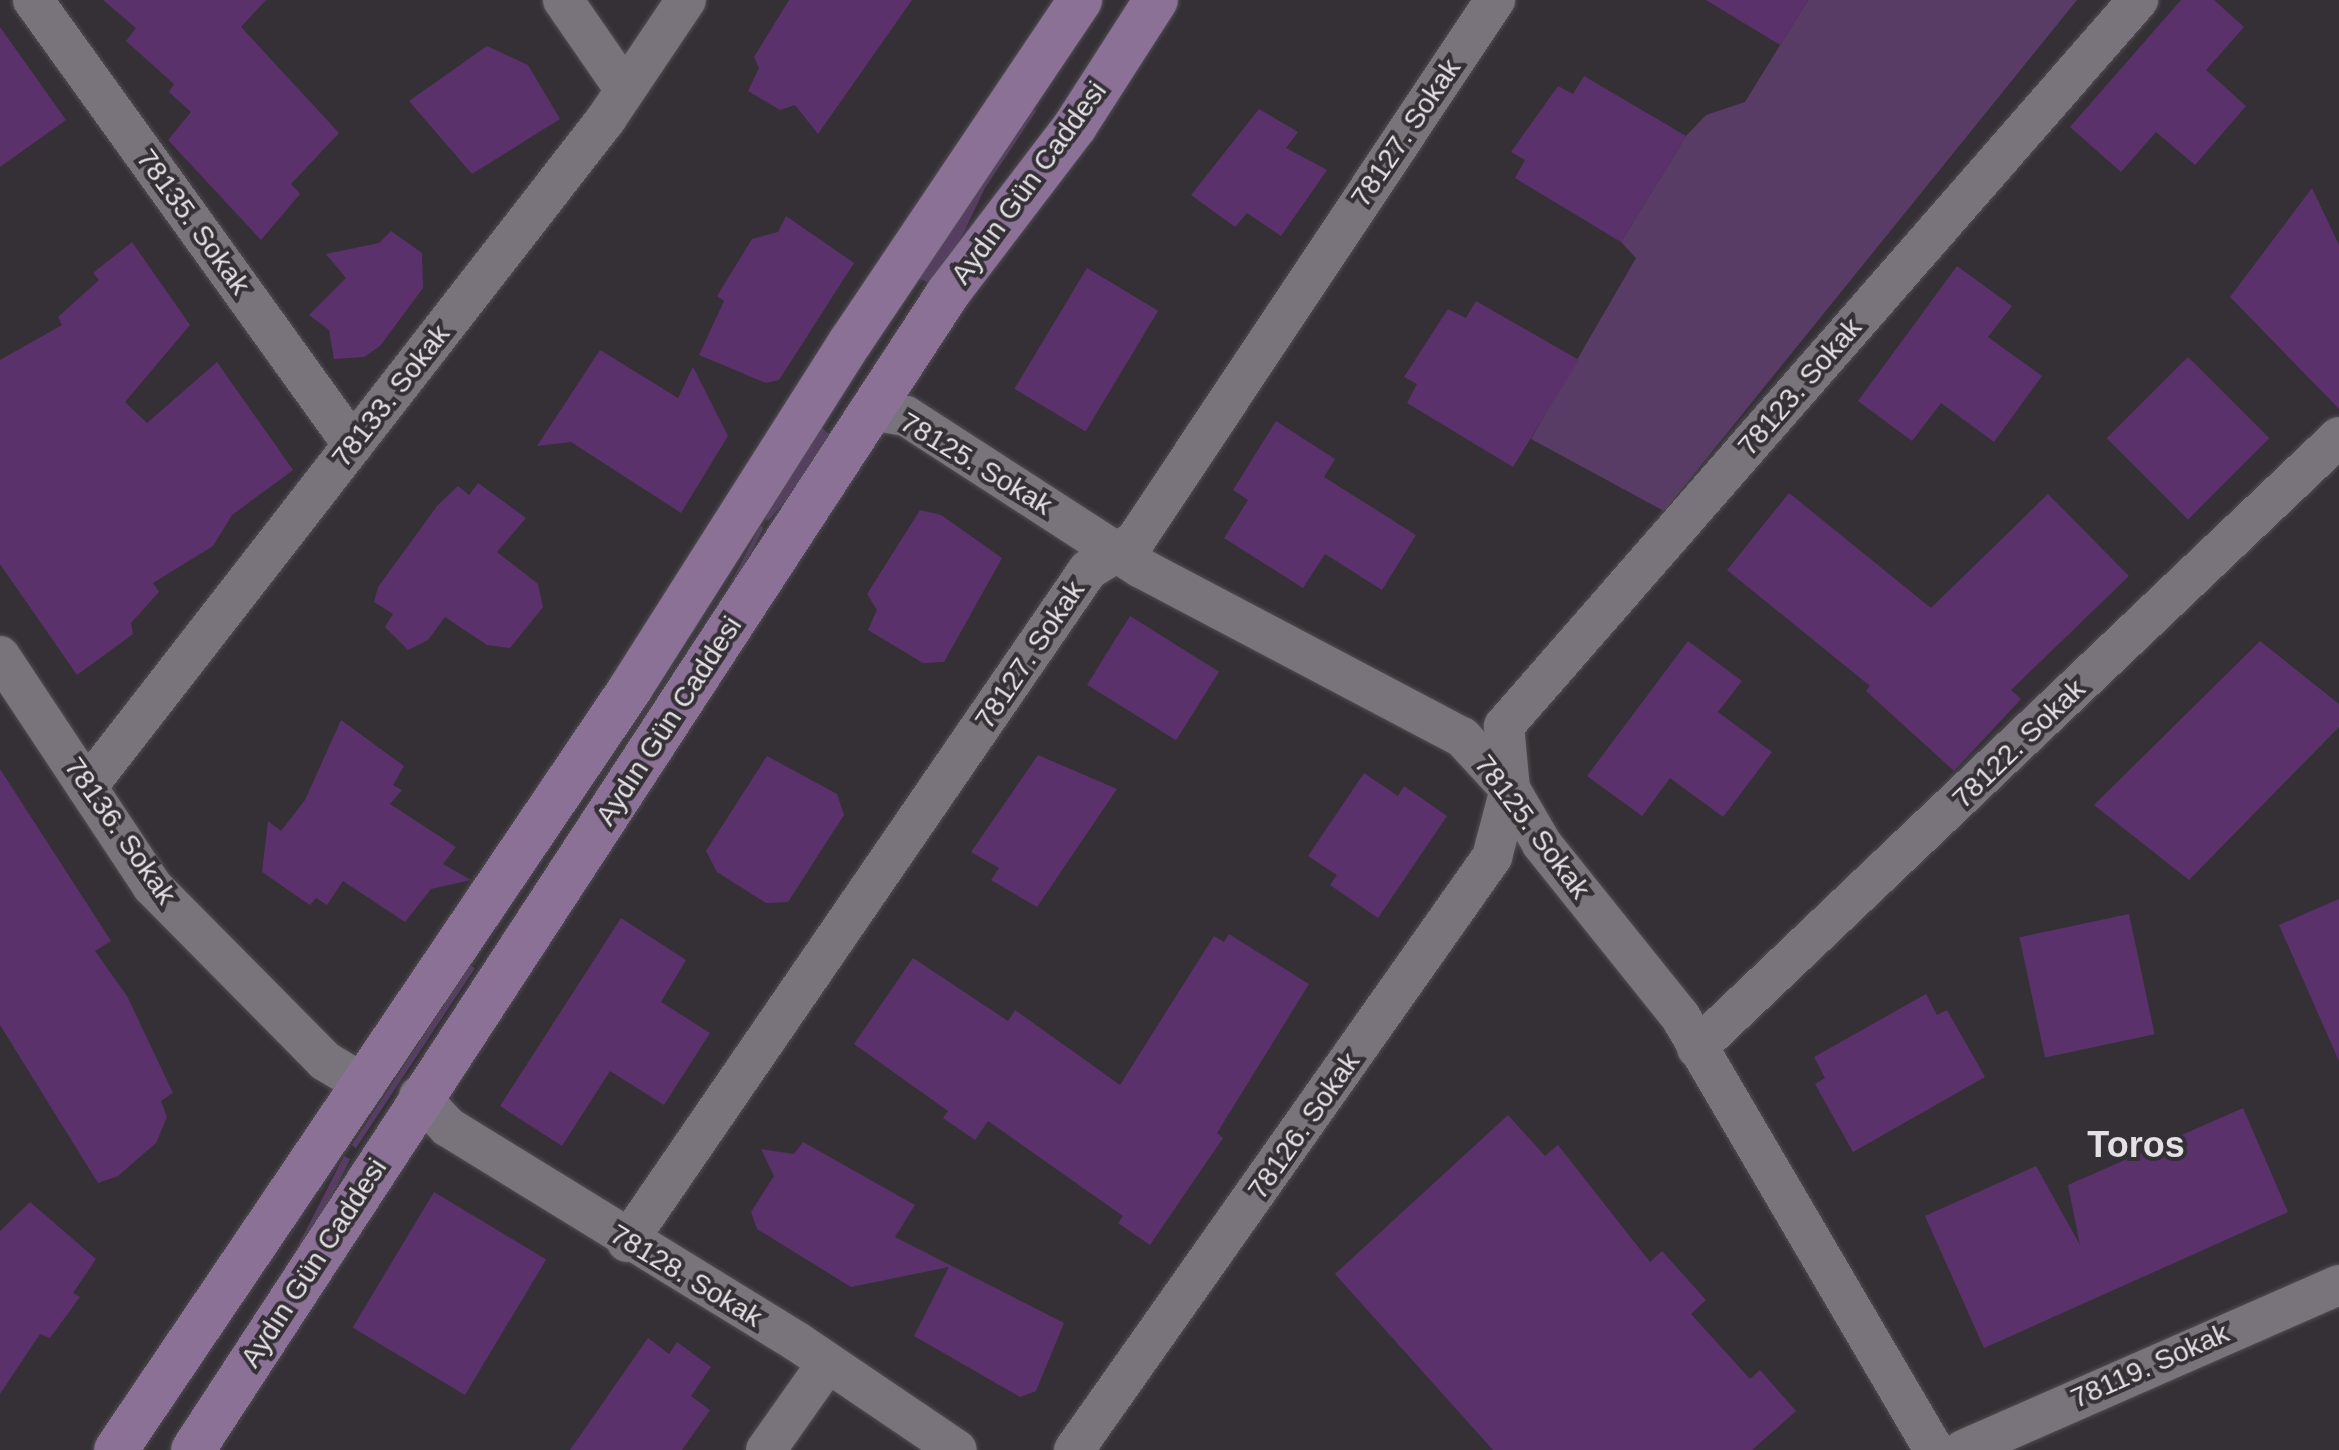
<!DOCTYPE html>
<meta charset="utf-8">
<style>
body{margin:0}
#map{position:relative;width:2339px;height:1450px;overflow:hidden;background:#343036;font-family:Helvetica,sans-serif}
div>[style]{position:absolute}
.green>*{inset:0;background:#593c65;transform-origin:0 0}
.building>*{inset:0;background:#5b316b;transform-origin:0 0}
.roads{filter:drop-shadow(0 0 2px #504c52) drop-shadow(0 0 2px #504c52)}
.street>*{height:40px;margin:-20px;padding:0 20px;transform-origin:20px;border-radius:20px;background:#79747b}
.secondary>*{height:44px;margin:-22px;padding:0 22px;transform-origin:22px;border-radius:22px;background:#8c7197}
span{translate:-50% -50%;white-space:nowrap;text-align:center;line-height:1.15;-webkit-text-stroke:8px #343036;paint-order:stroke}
.street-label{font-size:28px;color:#e4e1e5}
.district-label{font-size:36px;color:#e4e1e5;font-weight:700}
</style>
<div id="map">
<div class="green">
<div style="clip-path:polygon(1808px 0,2077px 0,1664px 511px,1531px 439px,1636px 258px,1621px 242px,1686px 136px,1706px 115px,1745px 102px)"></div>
<div style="clip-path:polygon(1029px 106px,1036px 111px,985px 188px,938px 286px,912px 276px)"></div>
<div style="clip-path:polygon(815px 422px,837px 441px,768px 521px,765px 518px)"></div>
<div style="left:760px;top:526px;width:4px;height:225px;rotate:27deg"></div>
<div style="clip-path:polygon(470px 965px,475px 968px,356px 1148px,352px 1145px)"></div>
<div style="left:344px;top:1156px;width:7px;height:354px;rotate:27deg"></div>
</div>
<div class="building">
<div style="clip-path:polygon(103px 0,266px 0,241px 27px,339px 133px,291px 184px,300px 194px,261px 240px,168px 140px,191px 112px,169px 92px,174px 84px,126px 41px,136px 28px)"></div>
<div style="clip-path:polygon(789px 0,912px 0,818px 134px,795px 105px,780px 110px,748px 91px,759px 68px,754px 57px)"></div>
<div style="clip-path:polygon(1706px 0,1808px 0,1780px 45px)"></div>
<div style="clip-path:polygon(2181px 0,2214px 0,2244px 27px,2206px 70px,2246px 106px,2195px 165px,2156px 132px,2121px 172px,2070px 127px)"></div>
<div style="clip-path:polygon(0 27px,66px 120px,0 167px)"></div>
<div style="clip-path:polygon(487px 46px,528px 65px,560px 119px,472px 174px,409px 101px)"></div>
<div style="clip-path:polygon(1584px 76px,1686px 136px,1621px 242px,1515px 178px,1525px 160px,1511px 152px,1558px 86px,1573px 94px)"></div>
<div style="clip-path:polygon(1259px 109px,1298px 132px,1286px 148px,1327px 170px,1281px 236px,1247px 213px,1235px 227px,1191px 195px)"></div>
<div style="clip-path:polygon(2312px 188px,2339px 245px,2339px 409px,2230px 297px)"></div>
<div style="clip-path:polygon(786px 216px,854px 263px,779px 380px,766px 383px,699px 355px,724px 301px,717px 296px,752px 239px,778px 232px)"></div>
<div style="clip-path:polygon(391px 231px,422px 253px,423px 288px,380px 346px,364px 357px,334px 359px,329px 330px,309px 315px,346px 278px,326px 254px,379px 243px)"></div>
<div style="clip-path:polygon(132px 242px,190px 325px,125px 402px,147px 423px,217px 362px,293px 470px,232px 515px,213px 546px,153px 583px,159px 592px,131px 623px,133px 634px,77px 675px,0 564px,0 360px,62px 325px,58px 317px,99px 280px,93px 273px)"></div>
<div style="clip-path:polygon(1957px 266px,2012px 306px,1988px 337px,2042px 376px,1994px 442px,1941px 403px,1912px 441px,1858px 401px)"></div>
<div style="left:1087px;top:268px;width:83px;height:141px;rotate:31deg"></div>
<div style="clip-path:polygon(1476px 301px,1579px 360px,1513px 467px,1407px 403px,1417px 384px,1404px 377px,1448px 309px,1466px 318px)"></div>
<div style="clip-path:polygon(600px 350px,678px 398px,693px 367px,728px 436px,681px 513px,571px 442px,537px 446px)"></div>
<div style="left:2188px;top:357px;width:115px;height:115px;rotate:45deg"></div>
<div style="clip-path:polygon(1276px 421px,1335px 459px,1324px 477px,1416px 535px,1382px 590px,1325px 554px,1303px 588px,1224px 538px,1248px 500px,1233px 490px)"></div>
<div style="clip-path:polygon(478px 483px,526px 518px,497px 552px,538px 584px,543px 607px,510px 648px,487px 645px,445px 617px,428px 640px,408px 650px,385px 627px,393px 614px,374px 602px,378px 587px,437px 506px,458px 486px,469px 495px)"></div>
<div style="clip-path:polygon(1789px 493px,1931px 608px,2048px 494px,2129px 576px,2011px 690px,2021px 699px,1954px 771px,1866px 691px,1870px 686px,1727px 570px)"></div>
<div style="clip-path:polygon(920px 510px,941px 515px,1002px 558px,944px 662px,923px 663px,868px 630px,877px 610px,867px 594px)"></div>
<div style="left:1130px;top:616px;width:105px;height:81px;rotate:32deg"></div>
<div style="clip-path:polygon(1688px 641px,1742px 681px,1718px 712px,1772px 752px,1723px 817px,1670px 778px,1642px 816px,1587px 776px)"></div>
<div style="clip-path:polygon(2260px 641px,2339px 704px,2339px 727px,2189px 880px,2094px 805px)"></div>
<div style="clip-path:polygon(341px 720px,404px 766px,393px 785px,402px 790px,390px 804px,456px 847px,443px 864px,471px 880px,431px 889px,405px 922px,343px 881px,327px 905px,316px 898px,310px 905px,262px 872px,268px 821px,281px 831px,305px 800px)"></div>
<div style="clip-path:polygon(1038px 755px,1117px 789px,1037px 907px,991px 880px,999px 868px,971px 852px)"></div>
<div style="clip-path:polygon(767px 756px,837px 794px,844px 815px,788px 902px,766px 903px,717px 872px,706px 851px)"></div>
<div style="clip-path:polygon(0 769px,111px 941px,95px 951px,127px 996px,173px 1093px,161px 1101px,167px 1117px,156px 1143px,118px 1176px,98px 1183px,0 1025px)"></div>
<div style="clip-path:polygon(1364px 773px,1398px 796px,1404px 786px,1447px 816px,1378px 918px,1330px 885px,1337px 875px,1308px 856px)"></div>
<div style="clip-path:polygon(2339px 899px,2339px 1061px,2279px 925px)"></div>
<div style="left:2129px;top:914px;width:123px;height:112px;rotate:78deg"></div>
<div style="clip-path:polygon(621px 918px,686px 960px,661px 1002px,710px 1033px,664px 1105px,610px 1071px,562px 1146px,500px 1106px)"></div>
<div style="clip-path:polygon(1229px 934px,1309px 984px,1217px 1133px,1223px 1138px,1150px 1245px,1118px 1223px,1123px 1216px,988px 1121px,975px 1140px,943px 1118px,948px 1111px,854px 1044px,913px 958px,1008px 1021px,1015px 1010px,1120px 1085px,1214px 936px,1224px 942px)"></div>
<div style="clip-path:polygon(1926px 994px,1937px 1015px,1947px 1010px,1985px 1077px,1853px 1152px,1815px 1084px,1825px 1078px,1814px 1057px)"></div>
<div style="clip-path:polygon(2243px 1108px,2288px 1212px,1984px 1348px,1925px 1216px,2036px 1166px,2080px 1245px,2068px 1185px)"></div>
<div style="clip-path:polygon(1508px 1115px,1545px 1156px,1558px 1145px,1650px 1262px,1662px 1251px,1706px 1300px,1691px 1314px,1750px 1379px,1760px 1370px,1796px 1411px,1752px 1450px,1493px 1450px,1335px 1274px)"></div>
<div style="clip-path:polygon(803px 1142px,915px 1205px,895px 1237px,1064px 1323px,1036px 1391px,1020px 1397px,914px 1336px,949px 1267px,851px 1287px,757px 1229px,751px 1212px,774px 1176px,761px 1149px,794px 1154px)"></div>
<div style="left:434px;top:1192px;width:131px;height:158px;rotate:31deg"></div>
<div style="clip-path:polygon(30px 1202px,96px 1259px,73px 1293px,80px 1297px,50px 1338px,40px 1334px,0 1394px,0 1231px)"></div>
<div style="clip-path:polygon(648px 1338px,669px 1354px,677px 1342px,711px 1367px,691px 1396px,710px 1410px,682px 1450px,570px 1450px)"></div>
</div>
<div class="roads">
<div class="street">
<div style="left:33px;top:0;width:548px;rotate:54.28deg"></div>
<div style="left:563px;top:0;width:109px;rotate:55.4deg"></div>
<div style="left:871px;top:410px;width:36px;rotate:10deg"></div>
<div style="left:906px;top:416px;width:280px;rotate:32.9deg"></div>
<div style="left:1141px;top:568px;width:363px;rotate:27.8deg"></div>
<div style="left:1462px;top:737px;width:71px;rotate:47.3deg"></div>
<div style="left:1510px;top:789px;width:64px;rotate:59.8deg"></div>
<div style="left:1542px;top:844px;width:221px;rotate:51.3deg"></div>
<div style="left:1680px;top:1016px;width:503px;rotate:59.66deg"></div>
<div style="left:0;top:656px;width:276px;rotate:56.5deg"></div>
<div style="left:152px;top:886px;width:246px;rotate:45.3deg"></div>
<div style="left:325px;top:1061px;width:47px;rotate:31deg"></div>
<div style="left:87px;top:787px;width:846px;rotate:-52.15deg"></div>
<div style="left:606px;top:119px;width:143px;rotate:-56.1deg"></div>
<div style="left:1697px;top:1048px;width:886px;rotate:-43.58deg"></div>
<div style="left:419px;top:1096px;width:42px;rotate:46.9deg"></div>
<div style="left:448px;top:1127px;width:409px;rotate:31.6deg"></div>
<div style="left:796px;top:1341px;width:194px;rotate:34.1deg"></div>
<div style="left:627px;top:1242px;width:815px;rotate:-55.55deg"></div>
<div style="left:1088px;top:570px;width:55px;rotate:-31.7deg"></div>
<div style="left:1135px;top:541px;width:650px;rotate:-56.36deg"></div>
<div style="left:766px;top:1450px;width:104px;rotate:-54.8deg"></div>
<div style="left:1074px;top:1450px;width:726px;rotate:-54.82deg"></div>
<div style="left:1492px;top:857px;width:70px;rotate:-75.2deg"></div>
<div style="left:1510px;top:789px;width:63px;rotate:-95.4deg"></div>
<div style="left:1504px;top:726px;width:964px;rotate:-48.87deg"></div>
<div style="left:1963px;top:1450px;width:411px;rotate:-23.7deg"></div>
</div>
<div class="secondary">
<div style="left:116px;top:1450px;width:918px;rotate:-55.96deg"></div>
<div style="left:630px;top:689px;width:412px;rotate:-57.6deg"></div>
<div style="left:851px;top:341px;width:411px;rotate:-56.1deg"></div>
<div style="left:193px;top:1450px;width:1382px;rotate:-56.87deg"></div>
<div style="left:948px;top:293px;width:210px;rotate:-52.7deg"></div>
<div style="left:1075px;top:126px;width:150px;rotate:-57.3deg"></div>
</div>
</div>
<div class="street-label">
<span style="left:1406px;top:133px;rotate:-56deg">78127. Sokak</span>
<span style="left:1029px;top:183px;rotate:-54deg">Aydın Gün Caddesi</span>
<span style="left:193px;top:222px;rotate:54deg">78135. Sokak</span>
<span style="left:1800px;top:387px;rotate:-49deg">78123. Sokak</span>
<span style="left:391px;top:396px;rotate:-52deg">78133. Sokak</span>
<span style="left:976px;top:464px;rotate:31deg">78125. Sokak</span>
<span style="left:1030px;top:655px;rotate:-56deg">78127. Sokak</span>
<span style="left:669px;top:721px;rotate:-57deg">Aydın Gün Caddesi</span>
<span style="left:2019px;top:744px;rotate:-44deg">78122. Sokak</span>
<span style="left:1532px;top:827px;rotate:53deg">78125. Sokak</span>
<span style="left:120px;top:831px;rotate:55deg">78136. Sokak</span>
<span style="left:1304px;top:1126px;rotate:-55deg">78126. Sokak</span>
<span style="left:314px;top:1263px;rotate:-57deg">Aydın Gün Caddesi</span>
<span style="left:686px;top:1276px;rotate:31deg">78128. Sokak</span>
<span style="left:2150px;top:1366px;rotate:-24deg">78119. Sokak</span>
</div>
<div class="district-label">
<span style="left:2136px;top:1145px">Toros</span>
</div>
</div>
